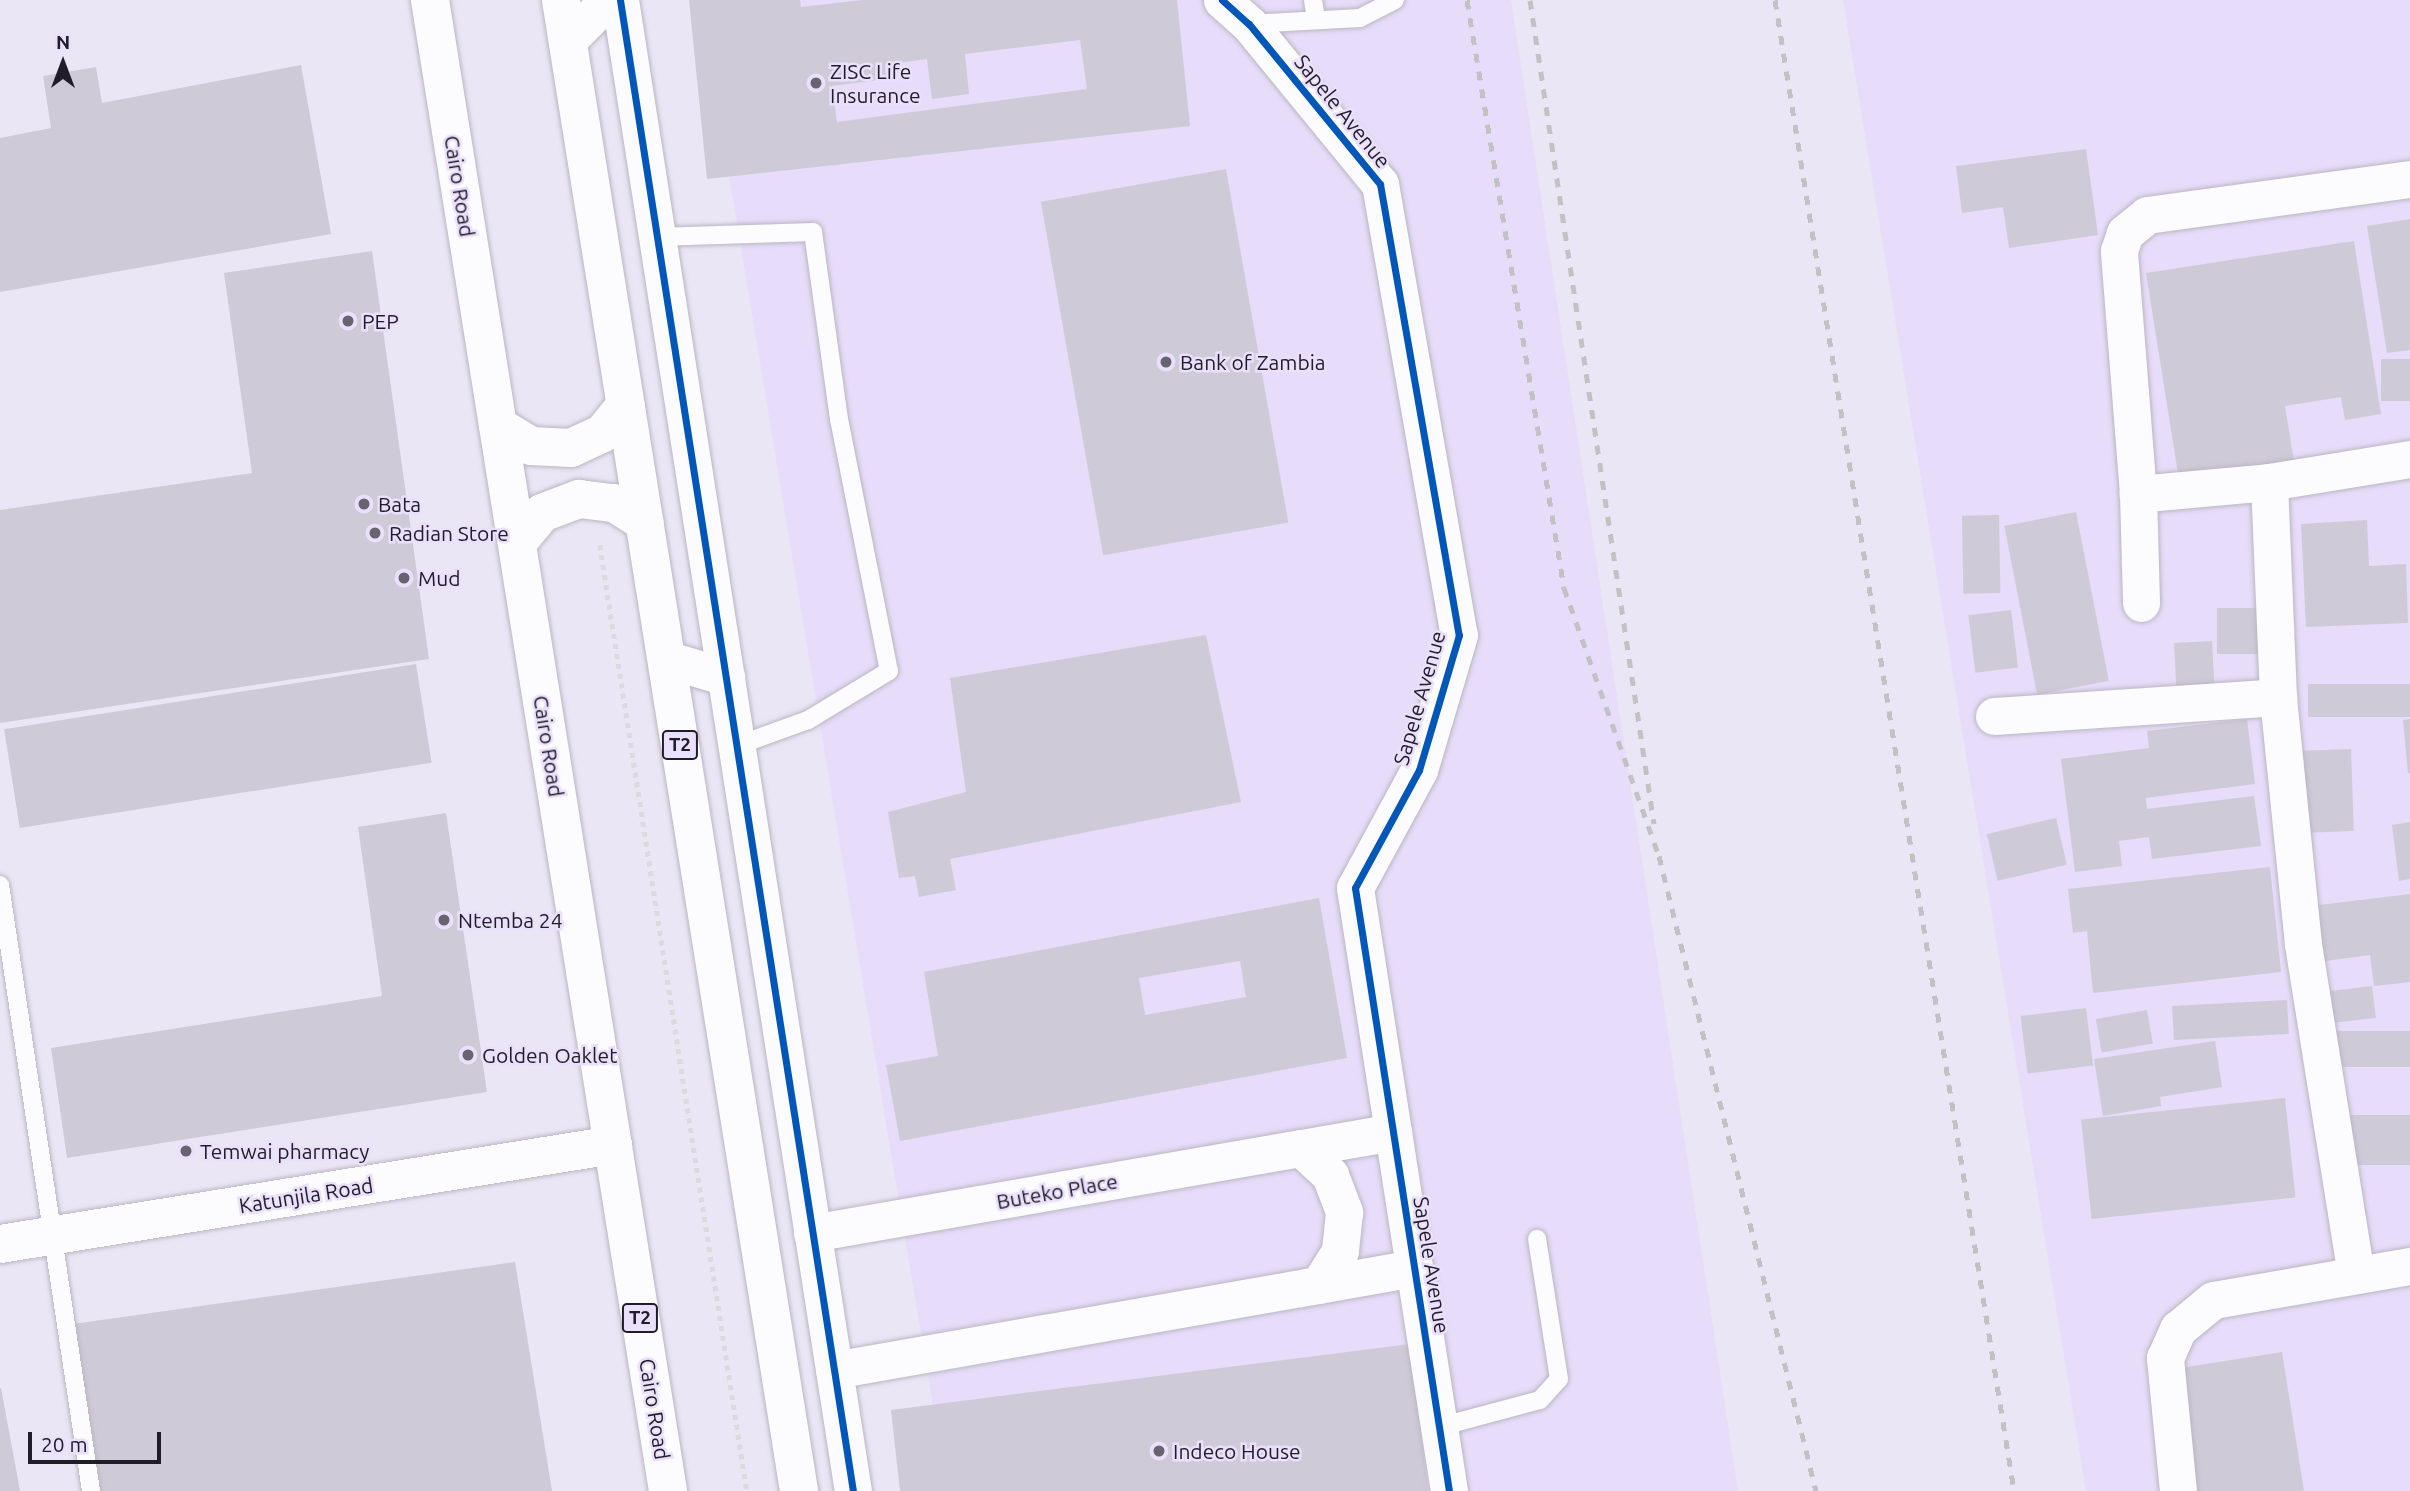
<!DOCTYPE html>
<style>
body{margin:0}
#map{position:relative;width:2410px;height:1491px;overflow:hidden;background:#ebe6f5;font-family:Ubuntu,sans-serif}
div>[style]{position:absolute}
.built>*{inset:0;background:#e7dcf9}
.building>*{inset:0;background:#cfcad7;transform-origin:0 0}
.path>*{height:4.5px;margin-top:-2.25px;transform-origin:0;background:repeating-linear-gradient(90deg,#dcdade 0 5px,transparent 0 10px)}
.roads{filter:drop-shadow(0 0 2px #bab6c2) drop-shadow(0 0 2px #bab6c2)}
.service>*{height:18px;margin:-9px;padding:0 9px;transform-origin:9px;border-radius:9px;background:#fcfbfe}
.minor>*{height:37px;margin:-18.5px;padding:0 18.5px;transform-origin:18.5px;border-radius:18.5px;background:#fcfbfe}
.tertiary>*{height:38px;margin:-19px;padding:0 19px;transform-origin:19px;border-radius:19px;background:#fcfbfe}
.primary>*{height:38px;margin:-19px;padding:0 19px;transform-origin:19px;border-radius:19px;background:#fcfbfe}
.rail>*{height:5px;margin-top:-2.5px;transform-origin:0;background:repeating-linear-gradient(90deg,#c3c1c6 0 9px,transparent 0 18px)}
.cycleway>*{height:7px;margin:-3.5px;padding:0 3.5px;transform-origin:3.5px;border-radius:3.5px;background:#0057b8}
.dots>*{width:19px;height:19px;translate:-50% -50%;box-sizing:border-box;border:4px solid #eae0fb;border-radius:50%}
span{translate:-50% -50%;white-space:nowrap;text-align:center;line-height:1.15;-webkit-text-stroke:5px #eae0fb;paint-order:stroke}
.shield-label span{padding:2px 5px;background:#eae0fb;border:2px solid;border-radius:5px;-webkit-text-stroke-width:0}
.shield-label{font-size:19px;color:#211c29;font-weight:700}
.poi-label{font-size:21px;color:#211c29}
.left{translate:0 -50%;text-align:left}
.street-label{font-size:21px;color:#211c29}
.north{position:absolute;left:28px;top:28px;width:70px;height:70px;-webkit-text-stroke:5px #eae0fb;paint-order:stroke;rotate:0deg;font-size:19px;font-weight:700;line-height:28px;text-align:center;color:#211c29}
.north::after{content:'';display:block;margin:auto;width:24px;height:32px;background:#211c29;clip-path:polygon(50% 0,100% 100%,50% 72%,0 100%)}
.scale{position:absolute;left:28px;top:1432px;width:133px;height:32px;box-sizing:border-box;border:4px solid #211c29;border-top:0;padding-left:9px;font-size:21px;line-height:24px;white-space:nowrap;color:#211c29;-webkit-text-stroke:5px #eae0fb;paint-order:stroke}
</style>
<div id="map">
<div class="built">
<div style="clip-path:polygon(700px 0,1511px 0,1738px 1491px,947px 1491px)"></div>
<div style="clip-path:polygon(1843px 0,2410px 0,2410px 1491px,2086px 1491px)"></div>
</div>
<div class="building">
<div style="clip-path:polygon(evenodd,689px 0,800px 0,801px 7px,863px 0,1177px 0,1190px 126px,707px 179px,689px 0,1080px 40px,1087px 89px,837px 122px,832px 86px,886px 79px,885px 65px,927px 59px,932px 99px,969px 94px,965px 54px,1080px 40px)"></div>
<div style="clip-path:polygon(301px 65px,331px 234px,0 292px,0 138px,51px 128px,43px 76px,96px 67px,102px 103px)"></div>
<div style="clip-path:polygon(2086px 149px,2098px 235px,2009px 248px,2003px 207px,1962px 213px,1956px 166px)"></div>
<div style="left:1226px;top:169px;width:359px;height:188px;rotate:80deg"></div>
<div style="clip-path:polygon(2410px 219px,2410px 350px,2387px 353px,2367px 226px)"></div>
<div style="clip-path:polygon(2354px 241px,2381px 414px,2345px 420px,2341px 397px,2285px 406px,2295px 468px,2180px 486px,2146px 273px)"></div>
<div style="clip-path:polygon(372px 251px,429px 659px,0 723px,0 510px,252px 473px,224px 273px)"></div>
<div style="left:2410px;top:359px;width:42px;height:29px;rotate:90deg"></div>
<div style="left:2076px;top:512px;width:172px;height:73px;rotate:79deg"></div>
<div style="left:1999px;top:515px;width:78px;height:37px;rotate:89deg"></div>
<div style="clip-path:polygon(2367px 520px,2369px 566px,2406px 564px,2408px 623px,2306px 627px,2301px 524px)"></div>
<div style="left:2269px;top:608px;width:46px;height:52px;rotate:90deg"></div>
<div style="left:2011px;top:610px;width:58px;height:43px;rotate:83deg"></div>
<div style="clip-path:polygon(1206px 635px,1241px 802px,950px 859px,956px 890px,919px 897px,915px 876px,899px 878px,888px 812px,966px 792px,950px 678px)"></div>
<div style="left:2212px;top:641px;width:53px;height:38px;rotate:87deg"></div>
<div style="left:416px;top:664px;width:100px;height:417px;rotate:81deg"></div>
<div style="left:2410px;top:684px;width:33px;height:102px;rotate:90deg"></div>
<div style="clip-path:polygon(2247px 719px,2255px 784px,2146px 798px,2147px 809px,2254px 796px,2261px 846px,2152px 859px,2149px 837px,2119px 841px,2122px 866px,2075px 872px,2061px 759px,2149px 748px,2147px 731px)"></div>
<div style="clip-path:polygon(2410px 719px,2410px 773px,2408px 773px,2403px 720px)"></div>
<div style="left:2351px;top:749px;width:82px;height:48px;rotate:88deg"></div>
<div style="clip-path:polygon(446px 813px,487px 1092px,67px 1158px,51px 1048px,382px 996px,358px 827px)"></div>
<div style="left:2056px;top:818px;width:48px;height:71px;rotate:77deg"></div>
<div style="clip-path:polygon(2410px 822px,2410px 879px,2399px 881px,2392px 825px)"></div>
<div style="clip-path:polygon(2270px 867px,2281px 972px,2093px 993px,2087px 931px,2073px 933px,2068px 889px)"></div>
<div style="clip-path:polygon(2410px 894px,2410px 982px,2374px 986px,2370px 955px,2318px 962px,2311px 906px)"></div>
<div style="clip-path:polygon(evenodd,1319px 898px,1347px 1058px,900px 1141px,886px 1065px,938px 1056px,924px 972px,1319px 898px,1240px 961px,1246px 997px,1145px 1015px,1139px 978px,1240px 961px)"></div>
<div style="left:2372px;top:986px;width:32px;height:44px;rotate:83deg"></div>
<div style="left:2287px;top:1000px;width:34px;height:115px;rotate:87deg"></div>
<div style="left:2086px;top:1008px;width:58px;height:66px;rotate:83deg"></div>
<div style="left:2147px;top:1010px;width:34px;height:52px;rotate:80deg"></div>
<div style="left:2410px;top:1031px;width:36px;height:81px;rotate:90deg"></div>
<div style="clip-path:polygon(2215px 1041px,2222px 1087px,2160px 1097px,2161px 1106px,2103px 1116px,2094px 1059px)"></div>
<div style="left:2285px;top:1098px;width:100px;height:205px;rotate:84deg"></div>
<div style="left:2410px;top:1115px;width:50px;height:71px;rotate:90deg"></div>
<div style="clip-path:polygon(515px 1262px,552px 1491px,94px 1491px,73px 1324px)"></div>
<div style="clip-path:polygon(1410px 1344px,1428px 1491px,900px 1491px,891px 1410px)"></div>
<div style="left:2282px;top:1352px;width:140px;height:109px;rotate:81deg"></div>
<div style="clip-path:polygon(0 1388px,1px 1388px,20px 1491px,0 1491px)"></div>
</div>
<div class="path">
<div style="left:600px;top:545px;width:957px;rotate:81.17deg"></div>
</div>
<div class="roads">
<div class="service">
<div style="left:1313px;top:0;width:18px;rotate:81deg"></div>
<div style="left:1249px;top:24px;width:111px;rotate:-3.1deg"></div>
<div style="left:1360px;top:18px;width:39px;rotate:-27deg"></div>
<div style="left:657px;top:237px;width:156px;rotate:-1.8deg"></div>
<div style="left:813px;top:232px;width:189px;rotate:82.1deg"></div>
<div style="left:839px;top:419px;width:257px;rotate:78.8deg"></div>
<div style="left:889px;top:671px;width:95px;rotate:148.8deg"></div>
<div style="left:808px;top:720px;width:77px;rotate:160.1deg"></div>
<div style="left:0;top:885px;width:613px;rotate:81.46deg"></div>
<div style="left:1439px;top:1427px;width:105px;rotate:-15deg"></div>
<div style="left:1540px;top:1400px;width:28px;rotate:-48deg"></div>
<div style="left:1559px;top:1379px;width:142px;rotate:-98.9deg"></div>
</div>
<div class="minor">
<div style="left:620px;top:0;width:1509px;rotate:81.12deg"></div>
<div style="left:1222px;top:0;width:36px;rotate:42deg"></div>
<div style="left:1249px;top:24px;width:207px;rotate:50.7deg"></div>
<div style="left:1380px;top:184px;width:458px;rotate:80.1deg"></div>
<div style="left:1459px;top:635px;width:141px;rotate:106.5deg"></div>
<div style="left:1419px;top:770px;width:134px;rotate:118.5deg"></div>
<div style="left:1355px;top:888px;width:610px;rotate:81.14deg"></div>
<div style="left:567px;top:41px;width:58px;rotate:-45deg"></div>
<div style="left:2269px;top:482px;width:143px;rotate:-9.3deg"></div>
<div style="left:2138px;top:494px;width:109px;rotate:88.4deg"></div>
<div style="left:666px;top:659px;width:63px;rotate:16.7deg"></div>
<div style="left:1994px;top:716px;width:285px;rotate:-3.8deg"></div>
<div style="left:1301px;top:1148px;width:40px;rotate:43deg"></div>
<div style="left:1330px;top:1175px;width:40px;rotate:69deg"></div>
<div style="left:1344px;top:1212px;width:39px;rotate:96deg"></div>
<div style="left:1340px;top:1251px;width:40px;rotate:122deg"></div>
<div style="left:812px;top:1233px;width:590px;rotate:-9.86deg"></div>
<div style="left:2356px;top:1275px;width:335px;rotate:-99.1deg"></div>
<div style="left:2303px;top:944px;width:248px;rotate:-95.8deg"></div>
<div style="left:2278px;top:697px;width:215px;rotate:-92.4deg"></div>
<div style="left:2269px;top:482px;width:132px;rotate:174.8deg"></div>
<div style="left:2138px;top:494px;width:244px;rotate:-94.5deg"></div>
<div style="left:2119px;top:251px;width:19px;rotate:-72deg"></div>
<div style="left:2125px;top:233px;width:28px;rotate:-39deg"></div>
<div style="left:2147px;top:215px;width:265px;rotate:-7.8deg"></div>
<div style="left:834px;top:1370px;width:589px;rotate:-9.97deg"></div>
<div style="left:2178px;top:1491px;width:134px;rotate:-95.6deg"></div>
<div style="left:2165px;top:1358px;width:32px;rotate:-66deg"></div>
<div style="left:2178px;top:1329px;width:45px;rotate:-39.6deg"></div>
<div style="left:2213px;top:1300px;width:200px;rotate:-9.8deg"></div>
</div>
<div class="tertiary">
<div style="left:0;top:1244px;width:621px;rotate:-9.17deg"></div>
</div>
<div class="primary">
<div style="left:430px;top:0;width:1510px;rotate:80.93deg"></div>
<div style="left:561px;top:0;width:1510px;rotate:80.93deg"></div>
<div style="left:498px;top:426px;width:39px;rotate:31deg"></div>
<div style="left:531px;top:446px;width:40px;rotate:2.9deg"></div>
<div style="left:571px;top:448px;width:35px;rotate:-25deg"></div>
<div style="left:603px;top:433px;width:36px;rotate:-51deg"></div>
<div style="left:517px;top:543px;width:39px;rotate:-50deg"></div>
<div style="left:542px;top:513px;width:40px;rotate:-21deg"></div>
<div style="left:579px;top:499px;width:35px;rotate:7deg"></div>
<div style="left:614px;top:503px;width:36px;rotate:32deg"></div>
</div>
</div>
<div class="rail">
<div style="left:1467px;top:0;width:596px;rotate:80.63deg"></div>
<div style="left:1564px;top:588px;width:284px;rotate:70.5deg"></div>
<div style="left:1659px;top:856px;width:654px;rotate:76.11deg"></div>
<div style="left:1530px;top:0;width:833px;rotate:81.44deg"></div>
<div style="left:1775px;top:0;width:1510px;rotate:80.89deg"></div>
</div>
<div class="cycleway">
<div style="left:620px;top:0;width:1509px;rotate:81.12deg"></div>
<div style="left:1222px;top:0;width:36px;rotate:42deg"></div>
<div style="left:1249px;top:24px;width:207px;rotate:50.7deg"></div>
<div style="left:1380px;top:184px;width:458px;rotate:80.1deg"></div>
<div style="left:1459px;top:635px;width:141px;rotate:106.5deg"></div>
<div style="left:1419px;top:770px;width:134px;rotate:118.5deg"></div>
<div style="left:1355px;top:888px;width:610px;rotate:81.14deg"></div>
</div>
<div class="dots">
<div style="left:816px;top:83px;background:#686370"></div>
<div style="left:348px;top:321px;background:#686370"></div>
<div style="left:1166px;top:362px;background:#686370"></div>
<div style="left:364px;top:504px;background:#686370"></div>
<div style="left:375px;top:533px;background:#686370"></div>
<div style="left:404px;top:578px;background:#686370"></div>
<div style="left:444px;top:920px;background:#686370"></div>
<div style="left:468px;top:1055px;background:#686370"></div>
<div style="left:186px;top:1151px;background:#686370"></div>
<div style="left:1159px;top:1451px;background:#686370"></div>
</div>
<div class="shield-label">
<span style="left:680px;top:745px">T2</span>
<span style="left:640px;top:1318px">T2</span>
</div>
<div class="poi-label">
<span class="left" style="left:830px;top:83px">ZISC Life<br>Insurance</span>
<span class="left" style="left:362px;top:321px">PEP</span>
<span class="left" style="left:1180px;top:362px">Bank of Zambia</span>
<span class="left" style="left:378px;top:504px">Bata</span>
<span class="left" style="left:389px;top:533px">Radian Store</span>
<span class="left" style="left:418px;top:578px">Mud</span>
<span class="left" style="left:458px;top:920px">Ntemba 24</span>
<span class="left" style="left:482px;top:1055px">Golden Oaklet</span>
<span class="left" style="left:200px;top:1151px">Temwai pharmacy</span>
<span class="left" style="left:1173px;top:1451px">Indeco House</span>
</div>
<div class="street-label">
<span style="left:1343px;top:111px;rotate:51deg">Sapele Avenue</span>
<span style="left:460px;top:186px;rotate:81deg">Cairo Road</span>
<span style="left:1419px;top:698px;rotate:-74deg">Sapele Avenue</span>
<span style="left:549px;top:746px;rotate:81deg">Cairo Road</span>
<span style="left:1057px;top:1191px;rotate:-10deg">Buteko Place</span>
<span style="left:306px;top:1195px;rotate:-9deg">Katunjila Road</span>
<span style="left:1432px;top:1265px;rotate:81deg">Sapele Avenue</span>
<span style="left:655px;top:1409px;rotate:81deg">Cairo Road</span>
</div>
<div class="north">N</div>
<div class="scale">20 m</div>
</div>
